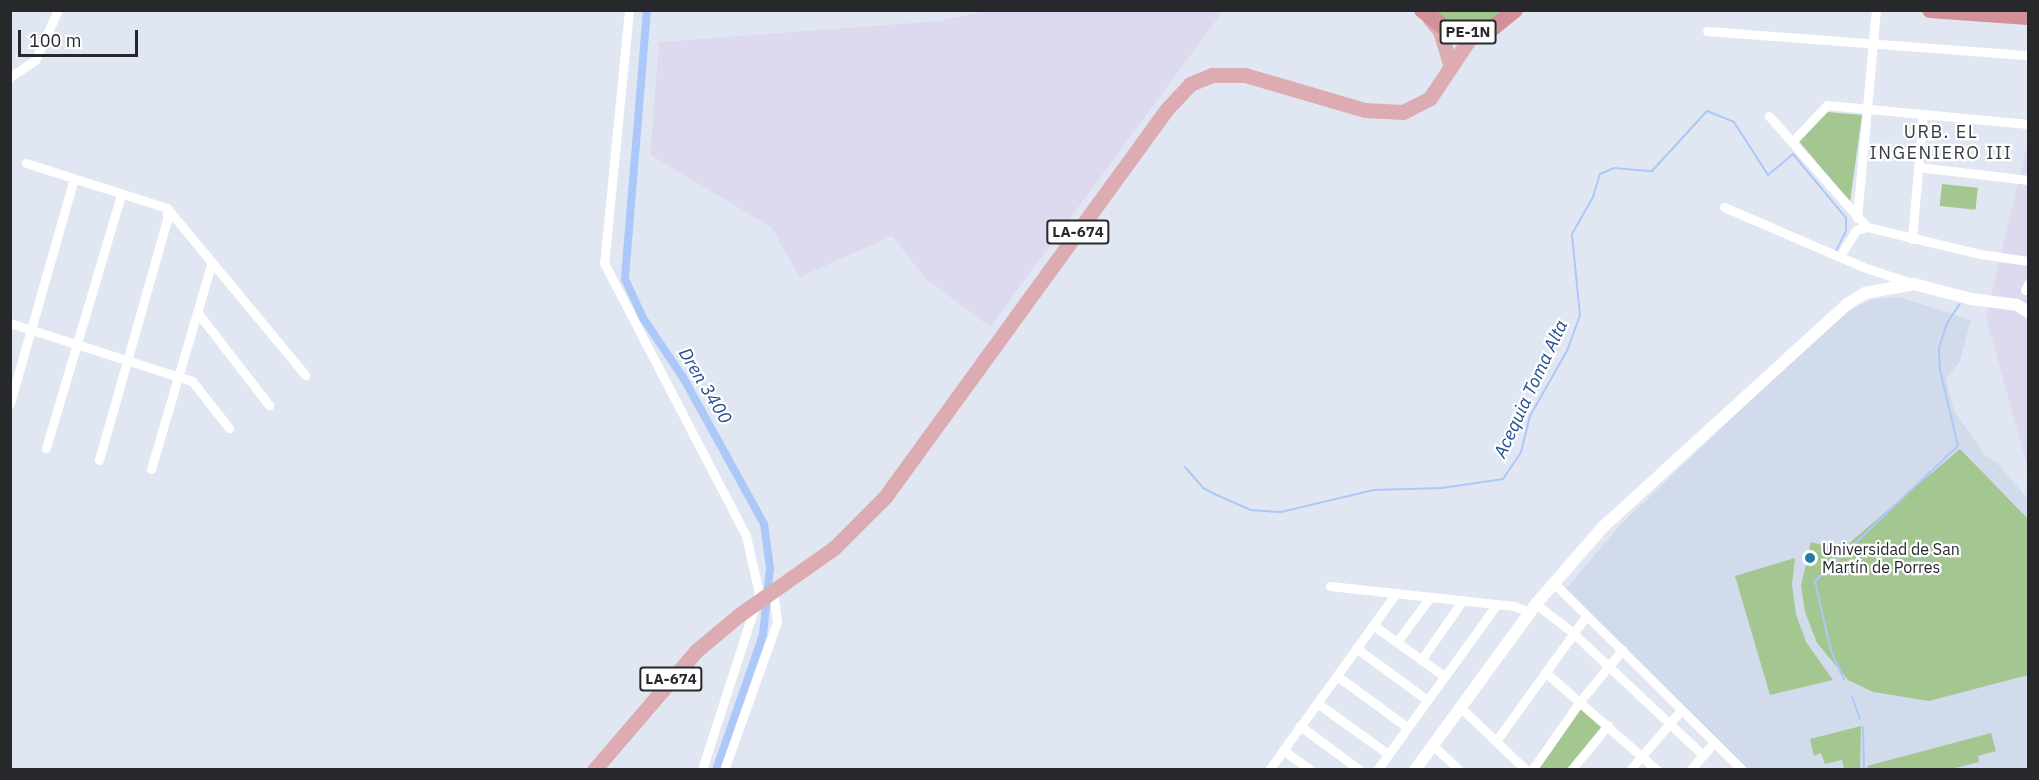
<!DOCTYPE html>
<meta charset="utf-8">
<style>
body{margin:0}
#map{position:relative;width:2039px;height:780px;overflow:hidden;background:#e1e7f2;font-family:"IBM Plex Sans",sans-serif}
div>[style]{position:absolute}
.built>*{inset:0;background:#d1dbec}
.industrial>*{inset:0;background:#dddaf0}
.green>*{inset:0;background:#a4c691;transform-origin:0 0}
.stream>*{height:2px;margin:-1px;padding:0 1px;transform-origin:1px;border-radius:1px;background:#abc8f8}
.canal>*{height:8px;margin:-4px;padding:0 4px;transform-origin:4px;border-radius:4px;background:#abc8f8}
.minor>*{height:9px;margin:-4.5px;padding:0 4.5px;transform-origin:4.5px;border-radius:4.5px;background:#fff}
.tertiary>*{height:12px;margin:-6px;padding:0 6px;transform-origin:6px;border-radius:6px;background:#fff}
.primary>*{height:15px;margin:-7.5px;padding:0 7.5px;transform-origin:7.5px;border-radius:7.5px;background:#ddacb2}
.trunk>*{height:16px;margin:-8px;padding:0 8px;transform-origin:8px;border-radius:8px;background:#d29098}
.dots>*{width:16px;height:16px;translate:-50% -50%;box-sizing:border-box;border:3px solid #fff;border-radius:50%}
span{translate:-50% -50%;white-space:nowrap;text-align:center;line-height:1.15;-webkit-text-stroke:4.5px #fff;paint-order:stroke}
.shield-label span{padding:2px 4px;background:#fff;border:2px solid;border-radius:4px;-webkit-text-stroke-width:0}
.shield-label{font-size:15px;color:#26282c;font-weight:700}
.poi-label{font-size:16px;color:#26282c}
.left{translate:0 -50%;text-align:left}
.neighbourhood-label{font-size:18px;color:#383d45;letter-spacing:1.5px}
.water-label{font-size:18px;color:#244d92;font-style:italic}
.frame{position:absolute;inset:0;border:12px solid #26282c;pointer-events:none}
.scale{position:absolute;left:18px;top:30px;width:120px;height:27px;box-sizing:border-box;border:3px solid #26282c;border-top:0;padding-left:8px;font-size:18px;line-height:21px;white-space:nowrap;color:#26282c;-webkit-text-stroke:4px #fff;paint-order:stroke}
</style>
<div id="map">
<div class="built">
<div style="clip-path:polygon(1899px 297px,1971px 320px,1960px 361px,1946px 379px,1954px 411px,1985px 455px,1997px 463px,2028px 499px,2028px 769px,1747px 769px,1565px 590px,1619px 526px,1838px 317px,1872px 299px)"></div>
</div>
<div class="industrial">
<div style="clip-path:polygon(993px 10px,1223px 11px,990px 327px,926px 279px,892px 236px,800px 277px,771px 227px,650px 155px,659px 42px,939px 21px)"></div>
<div style="clip-path:polygon(2028px 141px,2028px 470px,1986px 317px)"></div>
</div>
<div class="green">
<div style="clip-path:polygon(1426px 11px,1511px 11px,1502px 18px,1458px 28px)"></div>
<div style="clip-path:polygon(1828px 112px,1862px 115px,1850px 202px,1798px 140px)"></div>
<div style="left:1942px;top:184px;width:36px;height:22px;rotate:6deg"></div>
<div style="clip-path:polygon(1960px 449px,2028px 519px,2028px 675px,1929px 701px,1873px 692px,1848px 680px,1817px 643px,1805px 612px,1801px 586px,1811px 542px,1841px 550px)"></div>
<div style="clip-path:polygon(1795px 558px,1792px 585px,1796px 614px,1806px 642px,1833px 680px,1770px 695px,1735px 576px)"></div>
<div style="clip-path:polygon(1581px 699px,1605px 725px,1570px 769px,1533px 770px)"></div>
<div style="clip-path:polygon(1861px 726px,1860px 769px,1844px 769px,1842px 760px,1825px 764px,1821px 753px,1814px 756px,1810px 739px)"></div>
<div style="clip-path:polygon(1991px 733px,1996px 751px,1978px 756px,1979px 762px,1951px 769px,1868px 769px,1867px 766px)"></div>
</div>
<div class="stream">
<div style="left:1185px;top:467px;width:28px;rotate:49deg"></div>
<div style="left:1203px;top:488px;width:16px;rotate:27deg"></div>
<div style="left:1217px;top:495px;width:36px;rotate:24deg"></div>
<div style="left:1250px;top:510px;width:31px;rotate:4deg"></div>
<div style="left:1281px;top:512px;width:95px;rotate:-13.4deg"></div>
<div style="left:1373px;top:490px;width:69px;rotate:-1.7deg"></div>
<div style="left:1442px;top:488px;width:62px;rotate:-8.4deg"></div>
<div style="left:1503px;top:479px;width:32px;rotate:-56deg"></div>
<div style="left:1521px;top:452px;width:37px;rotate:-76deg"></div>
<div style="left:1530px;top:416px;width:75px;rotate:-60.4deg"></div>
<div style="left:1567px;top:351px;width:37px;rotate:-70deg"></div>
<div style="left:1580px;top:316px;width:82px;rotate:-95.6deg"></div>
<div style="left:1572px;top:234px;width:43px;rotate:-60.4deg"></div>
<div style="left:1593px;top:197px;width:24px;rotate:-73deg"></div>
<div style="left:1600px;top:174px;width:15px;rotate:-23deg"></div>
<div style="left:1614px;top:168px;width:38px;rotate:5deg"></div>
<div style="left:1652px;top:171px;width:81px;rotate:-47.5deg"></div>
<div style="left:1707px;top:111px;width:29px;rotate:22deg"></div>
<div style="left:1734px;top:122px;width:63px;rotate:57.3deg"></div>
<div style="left:1768px;top:175px;width:33px;rotate:-40deg"></div>
<div style="left:1793px;top:154px;width:83px;rotate:50.4deg"></div>
<div style="left:1846px;top:218px;width:13px;rotate:90deg"></div>
<div style="left:1846px;top:231px;width:22px;rotate:117deg"></div>
<div style="left:1844px;top:679px;width:31px;rotate:-115deg"></div>
<div style="left:1831px;top:651px;width:72px;rotate:-102.9deg"></div>
<div style="left:1815px;top:581px;width:197px;rotate:-43.4deg"></div>
<div style="left:1958px;top:446px;width:78px;rotate:-103.3deg"></div>
<div style="left:1940px;top:370px;width:22px;rotate:-93deg"></div>
<div style="left:1939px;top:348px;width:26px;rotate:-72deg"></div>
<div style="left:1947px;top:323px;width:23px;rotate:-56deg"></div>
<div style="left:1852px;top:697px;width:23px;rotate:70deg"></div>
<div style="left:1863px;top:727px;width:43px;rotate:88.7deg"></div>
</div>
<div class="canal">
<div style="left:647px;top:10px;width:270px;rotate:94.7deg"></div>
<div style="left:625px;top:279px;width:43px;rotate:65.2deg"></div>
<div style="left:643px;top:318px;width:73px;rotate:56.1deg"></div>
<div style="left:684px;top:379px;width:166px;rotate:61.1deg"></div>
<div style="left:764px;top:524px;width:44px;rotate:82.2deg"></div>
<div style="left:770px;top:568px;width:67px;rotate:96deg"></div>
<div style="left:763px;top:635px;width:143px;rotate:109.2deg"></div>
</div>
<div class="minor">
<div style="left:629px;top:10px;width:254px;rotate:95.6deg"></div>
<div style="left:604px;top:263px;width:308px;rotate:62.5deg"></div>
<div style="left:746px;top:536px;width:58px;rotate:77.2deg"></div>
<div style="left:759px;top:593px;width:186px;rotate:107.9deg"></div>
<div style="left:1707px;top:31px;width:322px;rotate:4.3deg"></div>
<div style="left:10px;top:77px;width:30px;rotate:-34deg"></div>
<div style="left:35px;top:60px;width:55px;rotate:-65.3deg"></div>
<div style="left:1769px;top:116px;width:148px;rotate:48.6deg"></div>
<div style="left:1867px;top:227px;width:116px;rotate:13.4deg"></div>
<div style="left:1980px;top:254px;width:49px;rotate:8.3deg"></div>
<div style="left:1793px;top:141px;width:50px;rotate:-46.6deg"></div>
<div style="left:1827px;top:105px;width:202px;rotate:5.4deg"></div>
<div style="left:26px;top:163px;width:148px;rotate:17.7deg"></div>
<div style="left:167px;top:208px;width:217px;rotate:50.4deg"></div>
<div style="left:1918px;top:167px;width:111px;rotate:6.7deg"></div>
<div style="left:1724px;top:207px;width:151px;rotate:23.3deg"></div>
<div style="left:1863px;top:267px;width:54px;rotate:18.4deg"></div>
<div style="left:1857px;top:218px;width:209px;rotate:-84.8deg"></div>
<div style="left:1912px;top:239px;width:125px;rotate:-85deg"></div>
<div style="left:1843px;top:251px;width:25px;rotate:-58deg"></div>
<div style="left:1856px;top:230px;width:11px;rotate:-15deg"></div>
<div style="left:2025px;top:290px;width:7px;rotate:-63deg"></div>
<div style="left:197px;top:312px;width:118px;rotate:52.3deg"></div>
<div style="left:10px;top:323px;width:191px;rotate:17.7deg"></div>
<div style="left:192px;top:381px;width:60px;rotate:51.8deg"></div>
<div style="left:10px;top:403px;width:233px;rotate:-74.1deg"></div>
<div style="left:46px;top:448px;width:265px;rotate:-73.5deg"></div>
<div style="left:99px;top:460px;width:249px;rotate:-74.2deg"></div>
<div style="left:167px;top:220px;width:12px;rotate:-90deg"></div>
<div style="left:151px;top:469px;width:216px;rotate:-73.6deg"></div>
<div style="left:1555px;top:584px;width:264px;rotate:44.8deg"></div>
<div style="left:1330px;top:586px;width:185px;rotate:6.2deg"></div>
<div style="left:1514px;top:606px;width:17px;rotate:21deg"></div>
<div style="left:1536px;top:604px;width:46px;rotate:37.9deg"></div>
<div style="left:1572px;top:632px;width:180px;rotate:43.2deg"></div>
<div style="left:1373px;top:625px;width:87px;rotate:35.7deg"></div>
<div style="left:1397px;top:642px;width:56px;rotate:-53.7deg"></div>
<div style="left:1356px;top:648px;width:88px;rotate:36.2deg"></div>
<div style="left:1421px;top:660px;width:73px;rotate:-55deg"></div>
<div style="left:1545px;top:672px;width:149px;rotate:41.2deg"></div>
<div style="left:1337px;top:676px;width:87px;rotate:36.1deg"></div>
<div style="left:1317px;top:703px;width:87px;rotate:35.7deg"></div>
<div style="left:1460px;top:707px;width:91px;rotate:43.7deg"></div>
<div style="left:1300px;top:726px;width:74px;rotate:36.3deg"></div>
<div style="left:1496px;top:741px;width:154px;rotate:-54.2deg"></div>
<div style="left:1432px;top:744px;width:37px;rotate:44deg"></div>
<div style="left:1283px;top:750px;width:34px;rotate:36deg"></div>
<div style="left:724px;top:770px;width:157px;rotate:-70.3deg"></div>
<div style="left:777px;top:622px;width:31px;rotate:-97deg"></div>
<div style="left:1269px;top:770px;width:218px;rotate:-54.3deg"></div>
<div style="left:1377px;top:770px;width:205px;rotate:-54.1deg"></div>
<div style="left:1532px;top:770px;width:85px;rotate:-55deg"></div>
<div style="left:1581px;top:700px;width:65px;rotate:-50.6deg"></div>
<div style="left:1571px;top:770px;width:58px;rotate:-50.6deg"></div>
<div style="left:1630px;top:770px;width:79px;rotate:-49.6deg"></div>
<div style="left:1690px;top:770px;width:37px;rotate:-49deg"></div>
</div>
<div class="tertiary">
<div style="left:1415px;top:770px;width:205px;rotate:-53.9deg"></div>
<div style="left:1536px;top:604px;width:102px;rotate:-49deg"></div>
<div style="left:1603px;top:527px;width:331px;rotate:-42.4deg"></div>
<div style="left:1847px;top:304px;width:21px;rotate:-31deg"></div>
<div style="left:1865px;top:293px;width:50px;rotate:-10.4deg"></div>
<div style="left:1914px;top:284px;width:59px;rotate:14.7deg"></div>
<div style="left:1971px;top:299px;width:46px;rotate:7.4deg"></div>
<div style="left:2017px;top:305px;width:13px;rotate:32deg"></div>
</div>
<div class="primary">
<div style="left:1430px;top:19px;width:16px;rotate:50deg"></div>
<div style="left:1440px;top:31px;width:34px;rotate:73deg"></div>
<div style="left:594px;top:770px;width:157px;rotate:-49.4deg"></div>
<div style="left:696px;top:651px;width:56px;rotate:-39.9deg"></div>
<div style="left:739px;top:615px;width:116px;rotate:-35.2deg"></div>
<div style="left:834px;top:548px;width:72px;rotate:-45deg"></div>
<div style="left:885px;top:497px;width:480px;rotate:-54deg"></div>
<div style="left:1167px;top:109px;width:34px;rotate:-47deg"></div>
<div style="left:1190px;top:84px;width:24px;rotate:-22deg"></div>
<div style="left:1212px;top:75px;width:33px"></div>
<div style="left:1245px;top:75px;width:125px;rotate:16.3deg"></div>
<div style="left:1365px;top:110px;width:38px;rotate:3deg"></div>
<div style="left:1403px;top:112px;width:30px;rotate:-27deg"></div>
<div style="left:1430px;top:98px;width:79px;rotate:-56.3deg"></div>
</div>
<div class="trunk">
<div style="left:1422px;top:10px;width:29px;rotate:38deg"></div>
<div style="left:1445px;top:28px;width:19px;rotate:12deg"></div>
<div style="left:1464px;top:32px;width:30px;rotate:-9deg"></div>
<div style="left:1494px;top:27px;width:27px;rotate:-39deg"></div>
<div style="left:1930px;top:10px;width:98px;rotate:4.1deg"></div>
</div>
<div class="dots">
<div style="left:1810px;top:558px;background:#237aa9"></div>
</div>
<div class="shield-label">
<span style="left:1468px;top:32px">PE-1N</span>
<span style="left:1078px;top:232px">LA-674</span>
<span style="left:671px;top:679px">LA-674</span>
</div>
<div class="poi-label">
<span class="left" style="left:1822px;top:558px">Universidad de San<br>Martín de Porres</span>
</div>
<div class="neighbourhood-label">
<span style="left:1941px;top:143px">URB. EL<br>INGENIERO III</span>
</div>
<div class="water-label">
<span style="left:705px;top:386px;rotate:59deg">Dren 3400</span>
<span style="left:1531px;top:389px;rotate:-65deg">Acequia Toma Alta</span>
</div>
<div class="frame"></div>
<div class="scale">100 m</div>
</div>
